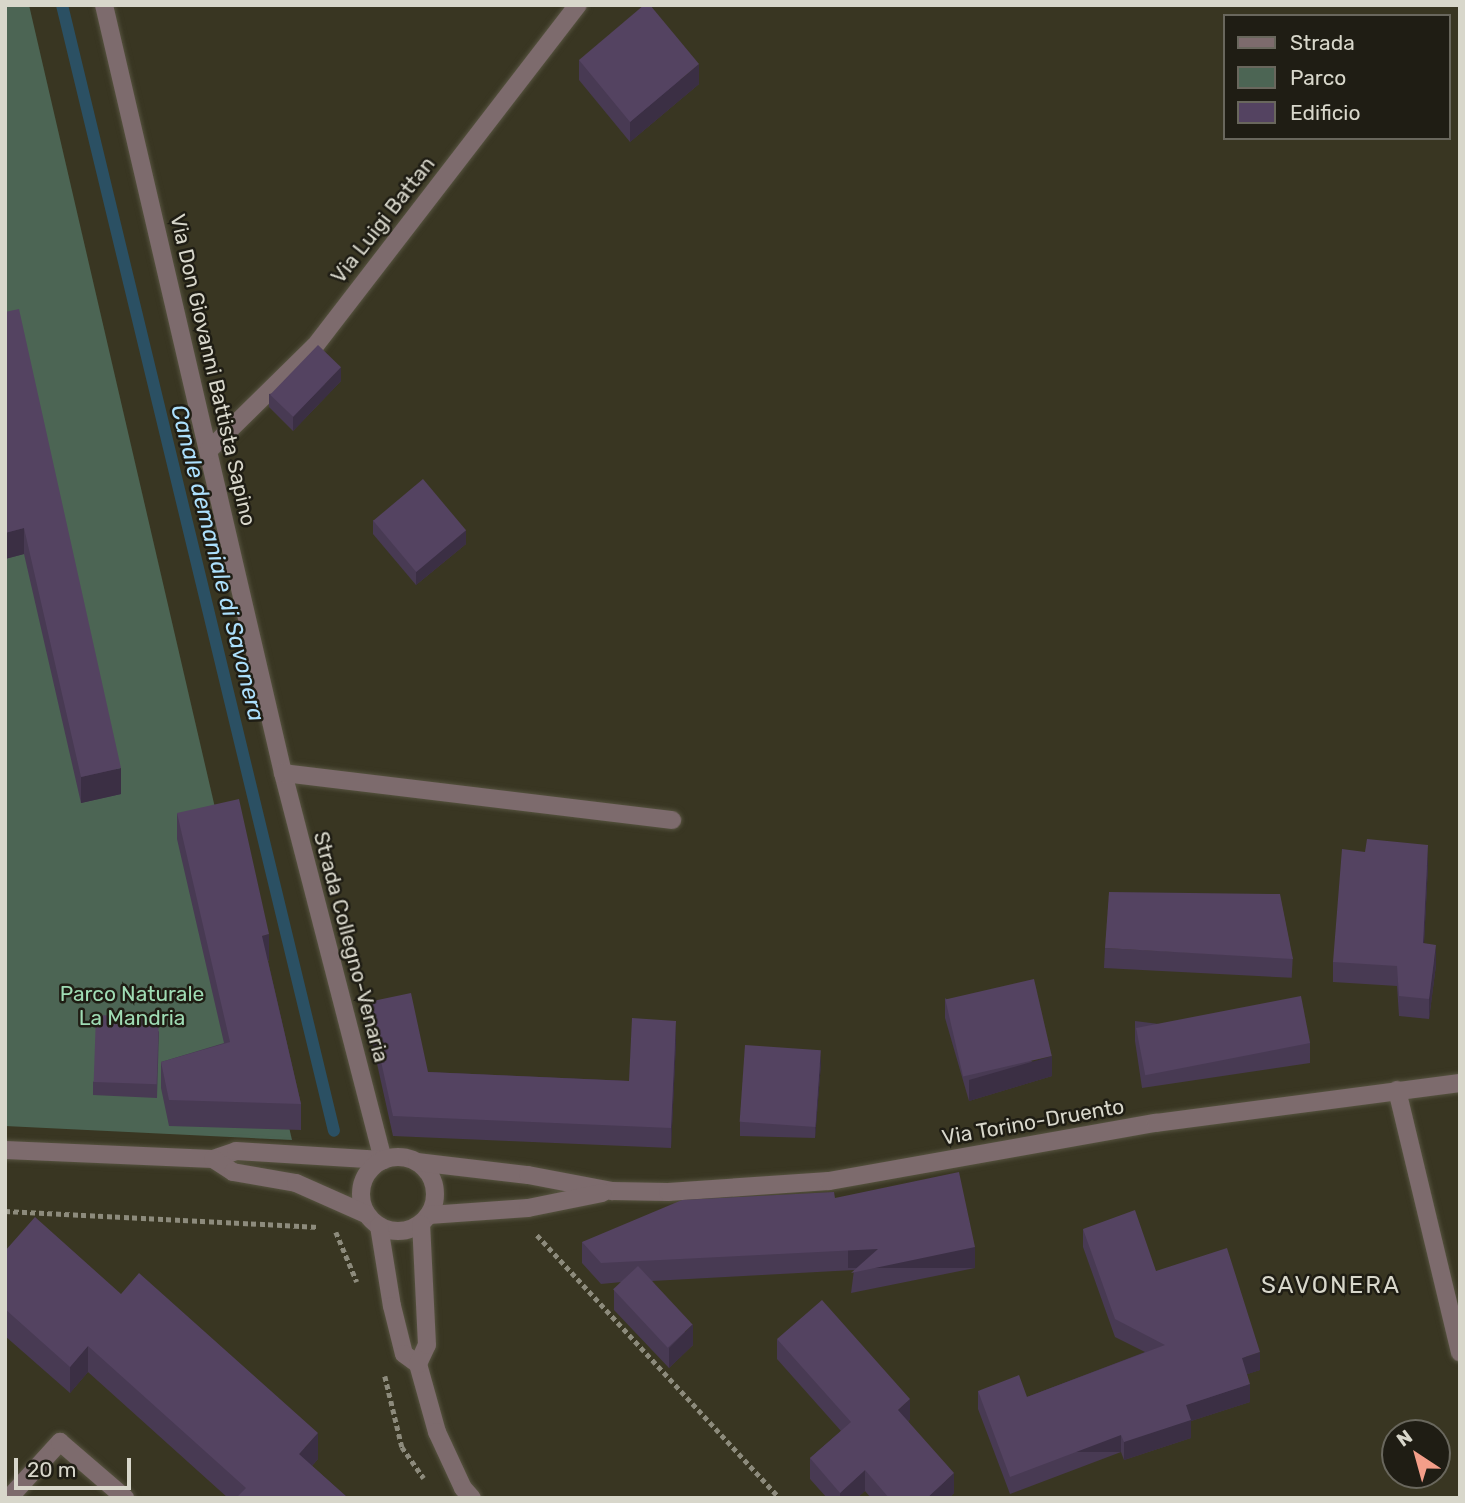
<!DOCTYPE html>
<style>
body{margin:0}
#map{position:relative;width:1465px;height:1503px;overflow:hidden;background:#393622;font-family:Rubik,sans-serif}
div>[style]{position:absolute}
.green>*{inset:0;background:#4c6554}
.stream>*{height:12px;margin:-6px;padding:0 6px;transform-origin:6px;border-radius:6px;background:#2b5063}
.path>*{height:4.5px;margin-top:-2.25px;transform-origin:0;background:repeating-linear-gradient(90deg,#8d8b7c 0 5px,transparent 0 8.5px)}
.roads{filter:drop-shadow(0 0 2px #565340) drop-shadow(0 0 2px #565340)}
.minor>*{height:18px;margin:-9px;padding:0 9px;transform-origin:9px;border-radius:9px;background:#7d6b6d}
.minor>.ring{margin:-9px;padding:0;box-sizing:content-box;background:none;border:18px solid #7d6b6d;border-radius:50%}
.wall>*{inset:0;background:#483a53;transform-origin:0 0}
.shaded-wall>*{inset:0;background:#3b2f44;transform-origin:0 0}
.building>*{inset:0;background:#544361;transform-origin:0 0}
span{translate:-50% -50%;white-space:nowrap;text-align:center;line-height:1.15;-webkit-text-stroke:5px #1f1d14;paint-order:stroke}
.street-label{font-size:21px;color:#d8d7cb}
.park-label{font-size:21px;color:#9fdcb4}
.water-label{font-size:23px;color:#ace0fd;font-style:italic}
.quarter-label{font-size:24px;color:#d8d7cb;letter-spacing:2px}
.frame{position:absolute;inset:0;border:7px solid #d8d7cb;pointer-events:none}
.legend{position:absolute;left:1223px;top:14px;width:228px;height:126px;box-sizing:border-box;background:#1f1d14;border:2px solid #69675d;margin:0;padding:9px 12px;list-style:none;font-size:21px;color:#d8d7cb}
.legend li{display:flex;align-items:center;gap:14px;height:35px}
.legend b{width:35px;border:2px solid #69675d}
.north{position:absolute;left:1381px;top:1419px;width:70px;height:70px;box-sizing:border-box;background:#1f1d14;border:2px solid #69675d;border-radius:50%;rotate:324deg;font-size:19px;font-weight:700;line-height:28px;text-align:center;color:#d8d7cb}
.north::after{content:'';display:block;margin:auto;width:24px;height:32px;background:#f49e89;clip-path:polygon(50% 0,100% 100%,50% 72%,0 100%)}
.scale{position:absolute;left:14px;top:1458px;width:117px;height:32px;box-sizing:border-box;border:4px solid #d8d7cb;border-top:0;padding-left:9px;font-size:21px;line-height:24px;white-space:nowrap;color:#d8d7cb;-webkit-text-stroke:5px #1f1d14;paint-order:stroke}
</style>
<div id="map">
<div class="green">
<div style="clip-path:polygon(5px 5px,29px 5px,292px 1140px,5px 1126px)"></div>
</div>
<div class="stream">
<div style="left:62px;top:5px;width:1158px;rotate:76.42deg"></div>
</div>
<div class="path">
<div style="left:5px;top:1211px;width:314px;rotate:2.9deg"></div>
<div style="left:336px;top:1232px;width:54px;rotate:67.2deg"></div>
<div style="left:537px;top:1235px;width:358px;rotate:47.3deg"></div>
<div style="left:385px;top:1376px;width:73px;rotate:76.5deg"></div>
<div style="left:402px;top:1447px;width:38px;rotate:55deg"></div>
</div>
<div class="roads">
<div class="minor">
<div style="left:104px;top:5px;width:789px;rotate:76.88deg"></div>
<div style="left:283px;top:773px;width:400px;rotate:75.5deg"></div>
<div style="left:209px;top:450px;width:148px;rotate:-44.5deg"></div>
<div style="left:315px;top:346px;width:431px;rotate:-52.4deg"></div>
<div style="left:283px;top:773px;width:392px;rotate:6.9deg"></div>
<div style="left:1397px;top:1090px;width:270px;rotate:76.5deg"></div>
<div style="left:5px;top:1150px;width:208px;rotate:2.5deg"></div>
<div style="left:213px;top:1159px;width:24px;rotate:-19deg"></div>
<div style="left:236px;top:1151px;width:147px;rotate:3.5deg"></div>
<div class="ring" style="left:361px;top:1157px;width:56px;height:56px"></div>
<div style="left:213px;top:1159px;width:24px;rotate:33deg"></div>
<div style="left:233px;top:1172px;width:64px;rotate:9.9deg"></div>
<div style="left:296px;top:1183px;width:77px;rotate:23.9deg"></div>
<div style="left:417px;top:1162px;width:112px;rotate:6.7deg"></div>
<div style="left:528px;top:1175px;width:86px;rotate:10.8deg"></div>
<div style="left:612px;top:1191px;width:56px;rotate:1deg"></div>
<div style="left:668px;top:1192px;width:161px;rotate:-3.9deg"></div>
<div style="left:829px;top:1181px;width:332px;rotate:-10.1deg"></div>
<div style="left:1156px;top:1123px;width:307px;rotate:-7.5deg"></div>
<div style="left:429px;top:1215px;width:99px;rotate:-4deg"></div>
<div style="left:528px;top:1208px;width:76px;rotate:-11.5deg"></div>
<div style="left:379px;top:1226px;width:81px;rotate:80.8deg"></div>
<div style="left:392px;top:1306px;width:49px;rotate:76deg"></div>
<div style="left:404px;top:1354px;width:17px;rotate:36deg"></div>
<div style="left:418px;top:1364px;width:71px;rotate:74.4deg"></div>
<div style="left:437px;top:1432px;width:62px;rotate:65.1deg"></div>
<div style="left:463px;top:1488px;width:13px;rotate:48deg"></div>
<div style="left:418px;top:1364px;width:21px;rotate:-65deg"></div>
<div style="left:427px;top:1345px;width:121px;rotate:-92.8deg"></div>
<div style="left:9px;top:1498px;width:76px;rotate:-47.7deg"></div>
<div style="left:60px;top:1442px;width:86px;rotate:40.7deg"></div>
</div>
</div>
<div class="wall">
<div style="clip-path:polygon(579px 60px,699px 84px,630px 142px,579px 80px)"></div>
<div style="clip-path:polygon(5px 312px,121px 794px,81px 803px,24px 554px,5px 559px)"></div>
<div style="clip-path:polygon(341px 381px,293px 431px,269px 407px,269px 394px)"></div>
<div style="clip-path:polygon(373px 520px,466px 544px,416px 585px,373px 534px)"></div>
<div style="clip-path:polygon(177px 813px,269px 960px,268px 961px,301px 1104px,301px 1130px,169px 1126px,161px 1088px,161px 1062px,224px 1043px,177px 839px)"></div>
<div style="clip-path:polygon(1428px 865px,1424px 943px,1436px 965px,1429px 1019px,1399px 1016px,1397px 986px,1333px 982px,1333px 962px)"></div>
<div style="left:1105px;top:948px;width:188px;height:20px;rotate:3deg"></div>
<div style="clip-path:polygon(945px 998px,1052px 1076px,969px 1101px,945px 1018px)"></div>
<div style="clip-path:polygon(368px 1002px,428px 1072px,629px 1081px,676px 1041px,671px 1148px,393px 1136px,368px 1023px)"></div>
<div style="clip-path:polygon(1135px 1021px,1310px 1043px,1310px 1063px,1142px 1088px,1135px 1041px)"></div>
<div style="clip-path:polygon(159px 1031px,157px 1098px,93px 1095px,93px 1082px)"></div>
<div style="clip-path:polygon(821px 1063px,815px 1138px,740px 1136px,740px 1122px)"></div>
<div style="clip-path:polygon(835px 1198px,975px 1268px,851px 1293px,854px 1270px,652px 1281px,693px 1345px,669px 1368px,614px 1310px,614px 1290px,622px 1282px,601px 1284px,582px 1263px,582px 1242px)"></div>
<div style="clip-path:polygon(1083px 1229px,1156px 1271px,1260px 1370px,1247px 1374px,1250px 1402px,1191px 1421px,1191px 1438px,1124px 1460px,1121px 1452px,1010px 1494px,978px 1409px,978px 1391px,1027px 1397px,1145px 1352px,1115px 1337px,1083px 1247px)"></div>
<div style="clip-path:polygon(5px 1251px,121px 1294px,318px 1459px,312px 1466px,348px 1498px,228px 1498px,88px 1372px,70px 1393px,5px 1336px)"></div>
<div style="clip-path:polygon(777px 1339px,910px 1419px,908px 1421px,954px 1493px,949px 1498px,871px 1498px,865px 1491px,857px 1498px,827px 1498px,810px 1479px,810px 1458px,841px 1431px,777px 1359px)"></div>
</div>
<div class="shaded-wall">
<div style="clip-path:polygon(699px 64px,699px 84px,630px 142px,630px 122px)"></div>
<div style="clip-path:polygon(341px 367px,341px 381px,293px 431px,293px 417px)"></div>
<div style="clip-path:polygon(24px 528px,24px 554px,5px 559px,5px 533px)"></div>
<div style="clip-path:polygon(466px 530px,466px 544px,416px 585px,416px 571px)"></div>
<div style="clip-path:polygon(121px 768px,121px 794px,81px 803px,81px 777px)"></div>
<div style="clip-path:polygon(1428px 845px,1428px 865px,1423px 963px,1423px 943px)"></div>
<div style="clip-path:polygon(269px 934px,269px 960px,262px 962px,262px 936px)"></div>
<div style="clip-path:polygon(1436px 945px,1436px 965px,1429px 1019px,1429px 999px)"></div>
<div style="clip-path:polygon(676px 1021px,676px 1041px,671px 1148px,671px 1128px)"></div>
<div style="clip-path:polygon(821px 1050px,821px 1063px,815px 1138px,815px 1125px)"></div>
<div style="clip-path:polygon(1052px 1056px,1052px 1076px,969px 1101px,969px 1080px)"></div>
<div style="left:975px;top:1247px;width:21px;height:127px;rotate:90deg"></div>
<div style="clip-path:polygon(693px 1324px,693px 1345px,669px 1368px,669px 1348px)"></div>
<div style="clip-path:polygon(88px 1346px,88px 1372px,70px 1393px,70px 1367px)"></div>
<div style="clip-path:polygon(1260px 1352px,1260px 1370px,1242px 1376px,1242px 1358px)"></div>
<div style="clip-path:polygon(1250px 1384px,1250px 1402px,1191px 1421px,1191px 1438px,1124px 1460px,1124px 1442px,1186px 1405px)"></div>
<div style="clip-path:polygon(910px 1399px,910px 1419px,898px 1430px,898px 1410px)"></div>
<div style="clip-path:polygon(318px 1433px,318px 1459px,299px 1480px,299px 1454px)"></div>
<div style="left:1121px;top:1435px;width:17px;height:119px;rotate:90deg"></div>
<div style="clip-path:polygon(865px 1470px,865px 1491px,857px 1498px,840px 1498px,840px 1493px)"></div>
<div style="clip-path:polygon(954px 1473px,954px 1493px,949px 1498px,927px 1498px)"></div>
</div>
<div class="building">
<div style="clip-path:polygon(644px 5px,650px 5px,699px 64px,630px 122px,579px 60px)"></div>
<div style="clip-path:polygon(19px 309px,121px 768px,81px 777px,24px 528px,5px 533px,5px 312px)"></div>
<div style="left:318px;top:345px;width:32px;height:69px;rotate:44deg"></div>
<div style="left:423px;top:479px;width:67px;height:65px;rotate:50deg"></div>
<div style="clip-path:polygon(239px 799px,269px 934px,262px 936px,301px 1104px,169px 1100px,161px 1062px,230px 1042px,177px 813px)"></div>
<div style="clip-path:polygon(1367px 839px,1428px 845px,1423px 943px,1436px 945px,1429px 999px,1399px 996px,1397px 966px,1333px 962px,1342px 849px,1365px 852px)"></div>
<div style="clip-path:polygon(1109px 892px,1280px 894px,1293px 959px,1105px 948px)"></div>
<div style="left:1034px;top:979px;width:79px;height:91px;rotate:77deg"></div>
<div style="clip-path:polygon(411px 993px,428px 1072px,629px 1081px,632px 1018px,676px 1021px,671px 1128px,393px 1116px,368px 1002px)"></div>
<div style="left:1301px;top:996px;width:48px;height:168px;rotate:79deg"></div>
<div style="left:96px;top:1015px;width:63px;height:67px;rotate:2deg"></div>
<div style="left:745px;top:1045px;width:76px;height:77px;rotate:4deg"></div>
<div style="clip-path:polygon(959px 1172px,975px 1247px,851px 1273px,878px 1249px,601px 1263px,582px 1242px,682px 1200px,834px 1192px,835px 1198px)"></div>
<div style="clip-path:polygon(1135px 1210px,1156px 1271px,1227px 1248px,1260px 1352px,1242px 1358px,1250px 1384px,1186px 1405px,1191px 1420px,1124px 1442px,1121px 1435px,1010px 1477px,978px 1391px,1019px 1375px,1027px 1397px,1165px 1345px,1115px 1319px,1083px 1229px)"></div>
<div style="clip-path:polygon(35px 1217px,121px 1294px,139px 1273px,318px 1433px,299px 1454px,348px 1498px,236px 1498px,246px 1488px,88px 1346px,70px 1367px,5px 1309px,5px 1251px)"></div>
<div style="left:638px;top:1266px;width:80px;height:34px;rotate:47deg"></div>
<div style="clip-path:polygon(822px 1300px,910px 1399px,898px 1410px,954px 1473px,927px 1498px,889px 1498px,865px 1470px,840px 1493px,810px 1458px,851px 1422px,777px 1339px)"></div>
</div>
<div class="street-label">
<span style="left:383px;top:220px;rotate:-52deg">Via Luigi Battan</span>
<span style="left:213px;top:370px;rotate:77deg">Via Don Giovanni Battista Sapino</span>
<span style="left:351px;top:947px;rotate:75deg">Strada Collegno-Venaria</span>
<span style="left:1033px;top:1122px;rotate:-10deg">Via Torino-Druento</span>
</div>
<div class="park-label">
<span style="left:132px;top:1006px">Parco Naturale<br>La Mandria</span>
</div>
<div class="water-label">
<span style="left:218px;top:563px;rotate:76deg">Canale demaniale di Savonera</span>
</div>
<div class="quarter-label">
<span style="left:1331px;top:1286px">SAVONERA</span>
</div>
<div class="frame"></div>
<ul class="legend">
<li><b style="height:9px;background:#7d6b6d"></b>Strada</li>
<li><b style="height:19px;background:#4c6554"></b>Parco</li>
<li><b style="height:19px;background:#544361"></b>Edificio</li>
</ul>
<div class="north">N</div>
<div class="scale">20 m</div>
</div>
